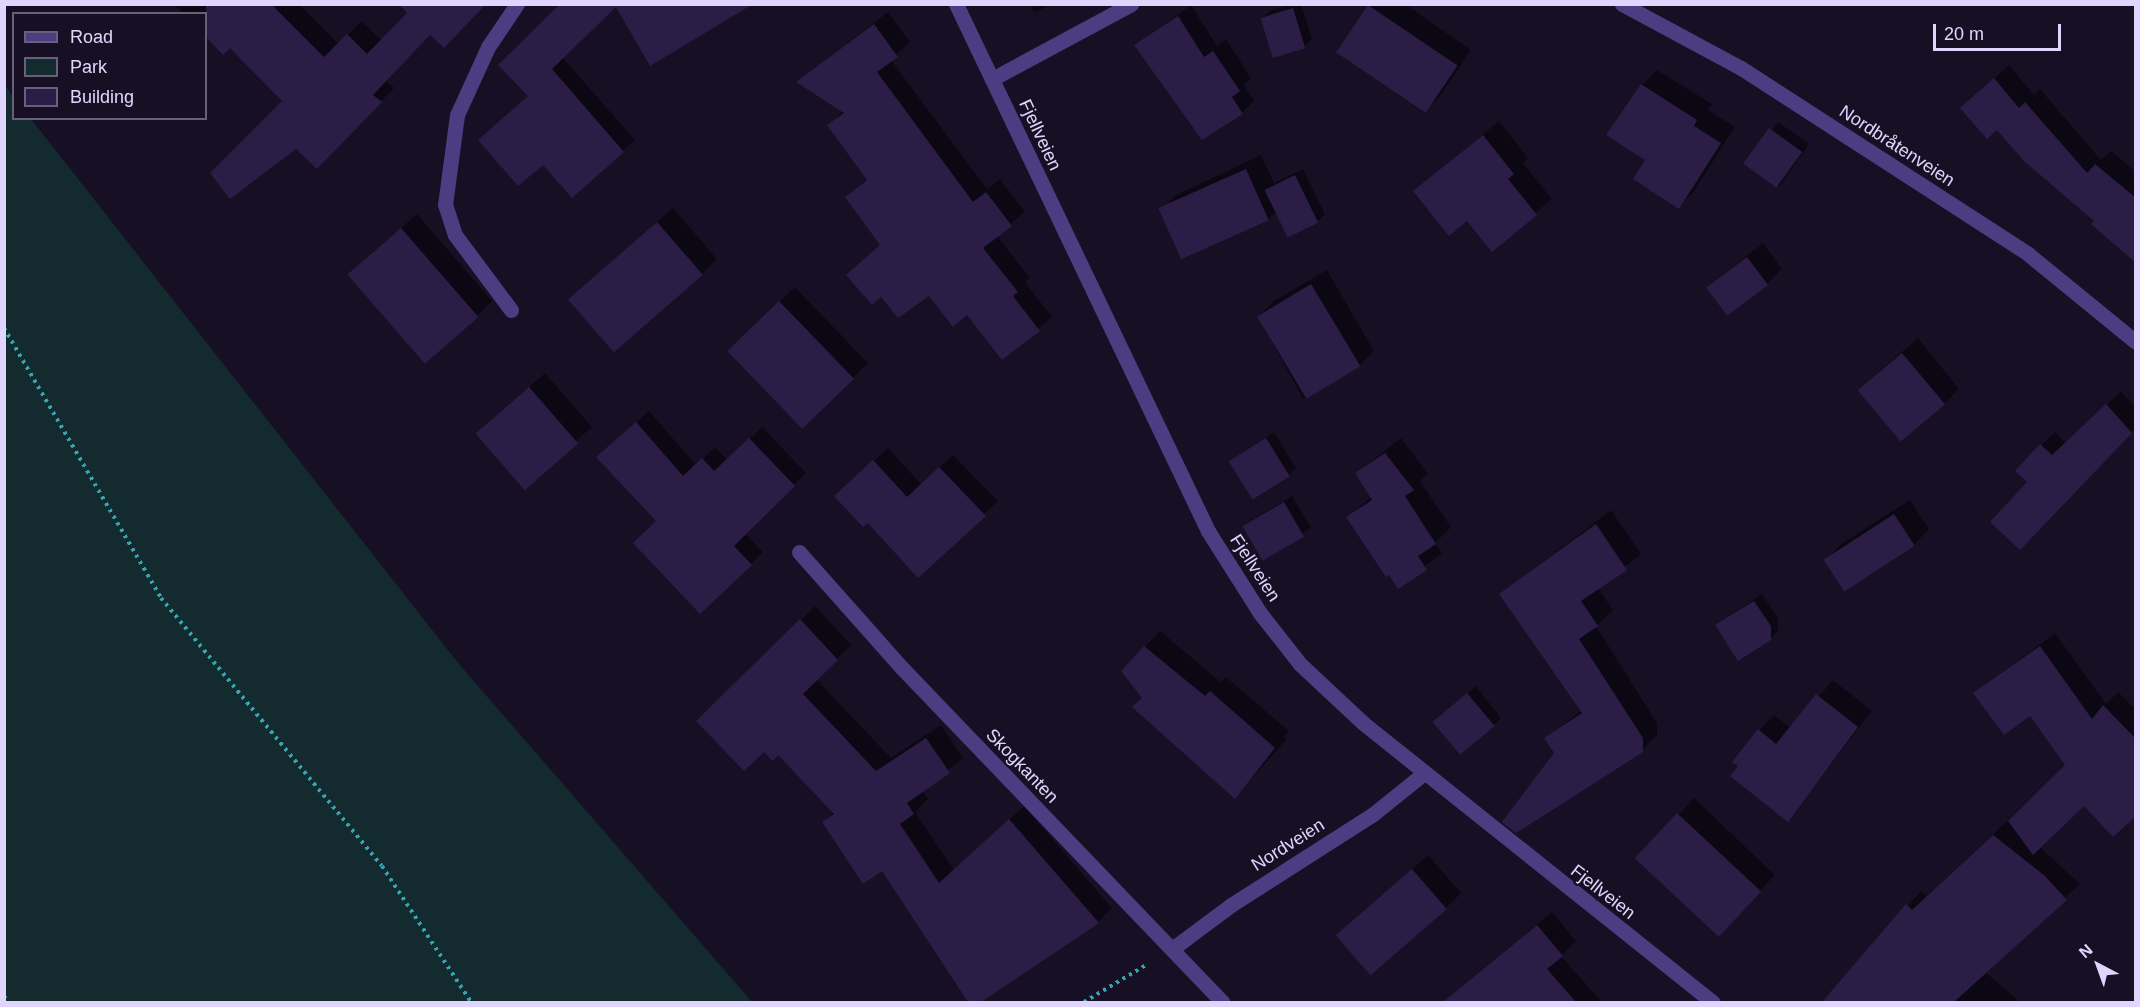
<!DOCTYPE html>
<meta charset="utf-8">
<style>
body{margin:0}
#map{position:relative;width:2140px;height:1007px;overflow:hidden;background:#171025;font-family:Arial,sans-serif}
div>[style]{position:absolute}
.green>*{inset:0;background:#132b2e}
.shadow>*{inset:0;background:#0007;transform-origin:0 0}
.building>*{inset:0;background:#2b1d45;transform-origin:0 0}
.path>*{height:4px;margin-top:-2px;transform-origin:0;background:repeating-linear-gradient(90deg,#35a5b1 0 3px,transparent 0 7.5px)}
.minor>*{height:15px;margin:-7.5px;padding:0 7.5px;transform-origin:7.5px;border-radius:7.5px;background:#4b3d81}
span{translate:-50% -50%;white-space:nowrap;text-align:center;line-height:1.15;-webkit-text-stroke:4.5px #171025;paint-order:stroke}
.street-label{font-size:18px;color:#e0d6fd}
.frame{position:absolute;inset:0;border:6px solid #e0d6fd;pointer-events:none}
.legend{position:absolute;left:12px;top:12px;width:195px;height:108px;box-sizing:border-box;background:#171025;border:2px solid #675f7b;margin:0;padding:8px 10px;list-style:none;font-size:18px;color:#e0d6fd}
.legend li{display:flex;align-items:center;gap:12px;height:30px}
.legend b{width:30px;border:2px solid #675f7b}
.north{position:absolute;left:2068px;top:935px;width:60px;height:60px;-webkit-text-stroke:4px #171025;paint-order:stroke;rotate:319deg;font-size:16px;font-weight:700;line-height:24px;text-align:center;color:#e0d6fd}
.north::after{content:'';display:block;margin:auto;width:21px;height:27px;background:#e0d6fd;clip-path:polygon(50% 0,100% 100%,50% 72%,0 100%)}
.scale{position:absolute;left:1933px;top:24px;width:128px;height:27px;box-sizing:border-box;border:3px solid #e0d6fd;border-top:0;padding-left:8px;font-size:18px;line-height:21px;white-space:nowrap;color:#e0d6fd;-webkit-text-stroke:4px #171025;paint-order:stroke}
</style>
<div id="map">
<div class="green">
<div style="clip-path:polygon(5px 85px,13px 97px,14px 118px,31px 119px,458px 663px,752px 1002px,5px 1002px)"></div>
</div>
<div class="shadow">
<div style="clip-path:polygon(174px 4px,299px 4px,339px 44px,361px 21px,382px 41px,431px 34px,386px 80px,394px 88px,317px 167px,284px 101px,230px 46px,223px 53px,206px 35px,206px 14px,183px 14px)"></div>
<div style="clip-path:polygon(1030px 4px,1052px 4px,1034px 13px)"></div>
<div style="clip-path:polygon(1290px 4px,1301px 4px,1312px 39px,1304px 46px,1262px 18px,1270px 11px)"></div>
<div style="clip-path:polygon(1370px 4px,1405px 4px,1471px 50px,1440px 96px,1425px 111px,1337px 51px)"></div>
<div style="clip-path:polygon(1191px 5px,1217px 46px,1226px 39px,1251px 78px,1244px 85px,1254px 101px,1242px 113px,1136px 45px)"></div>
<div style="clip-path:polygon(888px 12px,910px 42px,891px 60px,987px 189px,1000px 179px,1025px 212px,997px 236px,1030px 278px,1025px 282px,1052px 317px,1003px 358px,967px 313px,929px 294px,881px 244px,847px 197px,868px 178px,829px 125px,843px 111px,798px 82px)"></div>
<div style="clip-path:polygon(562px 57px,635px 140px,572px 196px,543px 163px,480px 140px,529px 95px)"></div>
<div style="clip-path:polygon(2009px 65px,2034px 95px,2040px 89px,2101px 160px,2111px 151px,2136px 172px,2136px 261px,1998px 128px,1962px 108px)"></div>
<div style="clip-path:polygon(1657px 70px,1712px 104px,1708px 110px,1735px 127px,1694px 191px,1679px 207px,1647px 160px,1642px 85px)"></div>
<div style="clip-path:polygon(1499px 121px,1528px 158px,1523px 163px,1552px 199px,1492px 250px,1467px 219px,1415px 191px)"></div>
<div style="left:1778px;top:122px;width:38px;height:53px;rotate:35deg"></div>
<div style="clip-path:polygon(1261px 155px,1274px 183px,1303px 169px,1325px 214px,1317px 222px,1277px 211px,1269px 219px,1161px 210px,1176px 195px)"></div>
<div style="clip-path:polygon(673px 208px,717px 259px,702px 274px,570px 299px)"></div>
<div style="clip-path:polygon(417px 214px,492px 301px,477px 316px,365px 259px)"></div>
<div style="clip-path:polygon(1763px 243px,1782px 269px,1767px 284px,1708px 287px)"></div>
<div style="clip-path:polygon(1327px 270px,1374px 351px,1359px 366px,1303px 399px,1258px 316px,1274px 301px)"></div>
<div style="clip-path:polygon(795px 287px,868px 363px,853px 378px,744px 336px)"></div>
<div style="clip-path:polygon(1918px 338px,1959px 389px,1944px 404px,1859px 389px)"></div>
<div style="clip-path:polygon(545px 373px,592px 427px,524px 487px,493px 418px)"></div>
<div style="clip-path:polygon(2121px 391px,2136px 408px,2136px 428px,2034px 535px,2029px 482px,2041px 445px,2055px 432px,2066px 443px)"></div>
<div style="clip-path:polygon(649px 411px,696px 465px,715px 447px,727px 460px,762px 427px,806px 473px,745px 533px,763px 552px,751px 564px,658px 521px,610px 445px)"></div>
<div style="clip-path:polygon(1274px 432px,1296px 468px,1289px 475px,1231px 462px)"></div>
<div style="clip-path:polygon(1401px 438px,1428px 474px,1420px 481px,1451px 527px,1435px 543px,1442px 553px,1398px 587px,1348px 517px,1372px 496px,1357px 473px)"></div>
<div style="clip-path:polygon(888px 448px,921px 484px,953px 455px,998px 501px,918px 576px,850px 482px)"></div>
<div style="left:1292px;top:496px;width:37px;height:56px;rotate:59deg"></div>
<div style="clip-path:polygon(1910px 500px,1929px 529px,1914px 545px,1826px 560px,1841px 544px)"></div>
<div style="clip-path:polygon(1611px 510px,1641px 554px,1598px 588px,1613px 610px,1596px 626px,1657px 723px,1657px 735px,1642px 750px,1555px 753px,1546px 738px,1582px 710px,1501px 594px)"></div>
<div style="clip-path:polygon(1762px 594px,1778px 618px,1778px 631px,1770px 639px,1717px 625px)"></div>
<div style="clip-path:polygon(815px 606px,851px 645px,816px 679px,891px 758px,941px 725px,963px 758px,922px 791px,928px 799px,915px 812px,954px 870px,1024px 806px,1112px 908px,1098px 922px,978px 1002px,970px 1002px,882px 869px,824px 822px,834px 812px,778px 753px,698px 721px)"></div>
<div style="clip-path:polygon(1160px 631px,1221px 682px,1226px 677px,1289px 731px,1284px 737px,1287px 739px,1235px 797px,1144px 698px,1145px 647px)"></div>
<div style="clip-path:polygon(2055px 633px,2106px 704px,2118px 692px,2136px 710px,2136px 819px,2084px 804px,2040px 847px,2080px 884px,1985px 972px,2020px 1002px,1896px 1002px,1853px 968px,1921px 891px,1927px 896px,2067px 765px,2030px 714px,1975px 693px)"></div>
<div style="clip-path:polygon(1833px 680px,1872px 711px,1788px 820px,1740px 766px,1759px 730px,1774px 715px,1791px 728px)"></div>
<div style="clip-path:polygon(1476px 686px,1501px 718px,1494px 725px,1442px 714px)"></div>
<div style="clip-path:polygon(1694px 798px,1775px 875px,1734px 919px,1637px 858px)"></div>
<div style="clip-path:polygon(1428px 855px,1461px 893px,1446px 908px,1338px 935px)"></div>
<div style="clip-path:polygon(1552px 912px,1576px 941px,1561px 956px,1602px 1002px,1443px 1002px)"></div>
</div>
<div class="building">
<div style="clip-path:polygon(206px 4px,271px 4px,324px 57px,347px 34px,367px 54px,407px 13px,399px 4px,486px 4px,444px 48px,430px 35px,373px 95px,382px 102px,317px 169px,296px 149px,230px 199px,210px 173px,282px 101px,230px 48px,223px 55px,206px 37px)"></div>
<div style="clip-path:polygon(560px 4px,753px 4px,650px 66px,616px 7px,552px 69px,624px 152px,572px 198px,543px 165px,518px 186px,478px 140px,528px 96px,498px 65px)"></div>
<div style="left:1368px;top:5px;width:108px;height:57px;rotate:34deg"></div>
<div style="left:1293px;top:8px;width:42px;height:34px;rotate:73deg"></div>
<div style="clip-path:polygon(1178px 16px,1204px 57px,1213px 51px,1240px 91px,1232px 97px,1243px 114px,1202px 140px,1134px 45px)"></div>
<div style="clip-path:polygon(874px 24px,898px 57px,877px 72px,973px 202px,986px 192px,1012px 226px,983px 248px,1018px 292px,1013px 296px,1040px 331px,1002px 360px,967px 315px,953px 327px,929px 296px,898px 318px,881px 297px,872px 305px,846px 275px,880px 245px,845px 197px,867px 180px,827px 125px,844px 113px,796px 82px)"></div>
<div style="clip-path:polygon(1994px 78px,2019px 108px,2025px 102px,2087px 173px,2095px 164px,2136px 198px,2136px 263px,2091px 224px,2094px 221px,2024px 161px,1997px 130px,1987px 139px,1960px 108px)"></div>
<div style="clip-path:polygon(1641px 84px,1697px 120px,1694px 126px,1721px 143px,1679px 209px,1633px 179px,1645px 160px,1606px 135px)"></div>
<div style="left:1769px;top:128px;width:41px;height:44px;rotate:36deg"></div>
<div style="clip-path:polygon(1483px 135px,1514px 174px,1508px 179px,1537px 215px,1492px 252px,1467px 221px,1449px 236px,1413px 191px)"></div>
<div style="left:1246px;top:169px;width:56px;height:96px;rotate:66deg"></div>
<div style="left:1295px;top:175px;width:53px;height:34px;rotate:64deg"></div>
<div style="left:657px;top:222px;width:70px;height:118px;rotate:49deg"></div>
<div style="left:401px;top:228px;width:118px;height:71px;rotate:49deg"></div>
<div style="left:1747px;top:257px;width:35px;height:51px;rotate:53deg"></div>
<div style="left:1311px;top:284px;width:96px;height:63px;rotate:59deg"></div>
<div style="left:779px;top:301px;width:108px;height:72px;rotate:46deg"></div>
<div style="left:1902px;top:353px;width:67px;height:58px;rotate:50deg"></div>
<div style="left:529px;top:387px;width:75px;height:71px;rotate:49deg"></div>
<div style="clip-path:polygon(2106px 404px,2132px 433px,2020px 550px,1990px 522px,2027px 482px,2015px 471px,2040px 444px,2052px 455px)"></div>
<div style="clip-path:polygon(636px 422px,683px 476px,702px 458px,714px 471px,749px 438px,795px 486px,734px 546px,752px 565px,700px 614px,633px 543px,656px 521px,596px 457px)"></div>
<div style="left:1266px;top:438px;width:45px;height:44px;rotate:58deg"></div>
<div style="clip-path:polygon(1385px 453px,1414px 490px,1405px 496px,1436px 544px,1418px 556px,1427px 570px,1398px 589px,1389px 575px,1386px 577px,1346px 517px,1372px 500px,1355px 473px)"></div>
<div style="clip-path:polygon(873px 460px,907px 497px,939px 467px,986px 516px,918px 578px,868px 523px,863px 527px,834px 496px)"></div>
<div style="left:1284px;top:502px;width:40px;height:48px;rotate:60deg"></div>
<div style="left:1894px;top:514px;width:38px;height:84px;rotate:57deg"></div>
<div style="clip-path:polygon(1596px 524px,1627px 570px,1581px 601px,1598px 626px,1579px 639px,1643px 738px,1643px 752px,1516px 833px,1502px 822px,1554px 753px,1544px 738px,1582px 713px,1499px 594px)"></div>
<div style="clip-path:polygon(1754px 601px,1771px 626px,1771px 640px,1738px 661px,1715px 625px)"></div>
<div style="clip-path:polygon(800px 619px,838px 660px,803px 694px,876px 771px,926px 738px,950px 773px,907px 803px,914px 814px,900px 824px,939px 883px,1009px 819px,1099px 923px,981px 1002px,968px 1002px,882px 871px,863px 884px,822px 822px,834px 814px,778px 755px,773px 761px,764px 752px,744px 771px,696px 721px)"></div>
<div style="clip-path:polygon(1144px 646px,1205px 696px,1210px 691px,1275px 748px,1235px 799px,1132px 707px,1142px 698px,1121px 671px)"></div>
<div style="clip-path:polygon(2040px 646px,2092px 719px,2103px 705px,2136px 739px,2136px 816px,2113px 837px,2084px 806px,2033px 855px,2008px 821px,2065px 765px,2030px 716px,2004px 735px,1973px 693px)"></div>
<div style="left:1467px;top:693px;width:43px;height:45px;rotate:50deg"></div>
<div style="clip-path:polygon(1816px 694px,1858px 727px,1788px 822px,1730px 776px,1738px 766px,1732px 762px,1758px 729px,1776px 744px)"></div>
<div style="left:1677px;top:813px;width:115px;height:62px;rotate:43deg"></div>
<div style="clip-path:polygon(1993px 835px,2045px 876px,2067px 900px,1954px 1002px,1822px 1002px,1906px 904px,1912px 910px)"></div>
<div style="left:1412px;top:869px;width:53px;height:101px;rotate:49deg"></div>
<div style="clip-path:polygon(1537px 925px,1563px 956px,1547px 969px,1576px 1002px,1443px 1002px)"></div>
</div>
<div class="path">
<div style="left:4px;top:328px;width:312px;rotate:59.8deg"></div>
<div style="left:161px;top:598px;width:347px;rotate:50.5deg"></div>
<div style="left:382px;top:866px;width:163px;rotate:56.8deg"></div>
<div style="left:4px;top:996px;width:7px;rotate:56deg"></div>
<div style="left:1084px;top:1002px;width:72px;rotate:-30.8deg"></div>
</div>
<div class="minor">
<div style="left:956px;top:4px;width:584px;rotate:64.44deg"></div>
<div style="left:1208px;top:531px;width:97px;rotate:57.6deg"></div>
<div style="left:1260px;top:613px;width:65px;rotate:51.9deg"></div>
<div style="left:1300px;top:664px;width:86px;rotate:43.1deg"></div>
<div style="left:1363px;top:723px;width:448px;rotate:38.6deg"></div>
<div style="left:1622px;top:4px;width:135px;rotate:28.3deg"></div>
<div style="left:1741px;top:68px;width:342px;rotate:32.9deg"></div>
<div style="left:2028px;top:254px;width:139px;rotate:39.2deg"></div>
<div style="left:992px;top:79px;width:158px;rotate:-28.3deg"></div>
<div style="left:511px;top:310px;width:94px;rotate:-126.7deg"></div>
<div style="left:455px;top:235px;width:32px;rotate:-108deg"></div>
<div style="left:445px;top:205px;width:91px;rotate:-82.4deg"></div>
<div style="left:457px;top:115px;width:75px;rotate:-65.5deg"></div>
<div style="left:488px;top:47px;width:52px;rotate:-56deg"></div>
<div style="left:799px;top:552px;width:155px;rotate:48.4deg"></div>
<div style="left:902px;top:668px;width:463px;rotate:46.2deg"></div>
<div style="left:1172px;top:949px;width:74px;rotate:-36.7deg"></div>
<div style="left:1231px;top:905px;width:167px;rotate:-32.6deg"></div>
<div style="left:1372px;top:815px;width:65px;rotate:-38.8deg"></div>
</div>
<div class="street-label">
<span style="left:1040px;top:135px;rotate:65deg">Fjellveien</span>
<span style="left:1897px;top:146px;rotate:33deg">Nordbråtenveien</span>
<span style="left:1255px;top:568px;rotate:57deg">Fjellveien</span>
<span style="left:1022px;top:766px;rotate:46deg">Skogkanten</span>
<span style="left:1288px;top:845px;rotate:-32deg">Nordveien</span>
<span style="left:1603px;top:892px;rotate:38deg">Fjellveien</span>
</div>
<div class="frame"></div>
<ul class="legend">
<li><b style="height:8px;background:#4b3d81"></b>Road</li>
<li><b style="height:16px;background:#132b2e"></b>Park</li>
<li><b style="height:16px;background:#2b1d45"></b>Building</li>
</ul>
<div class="north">N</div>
<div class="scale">20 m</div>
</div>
